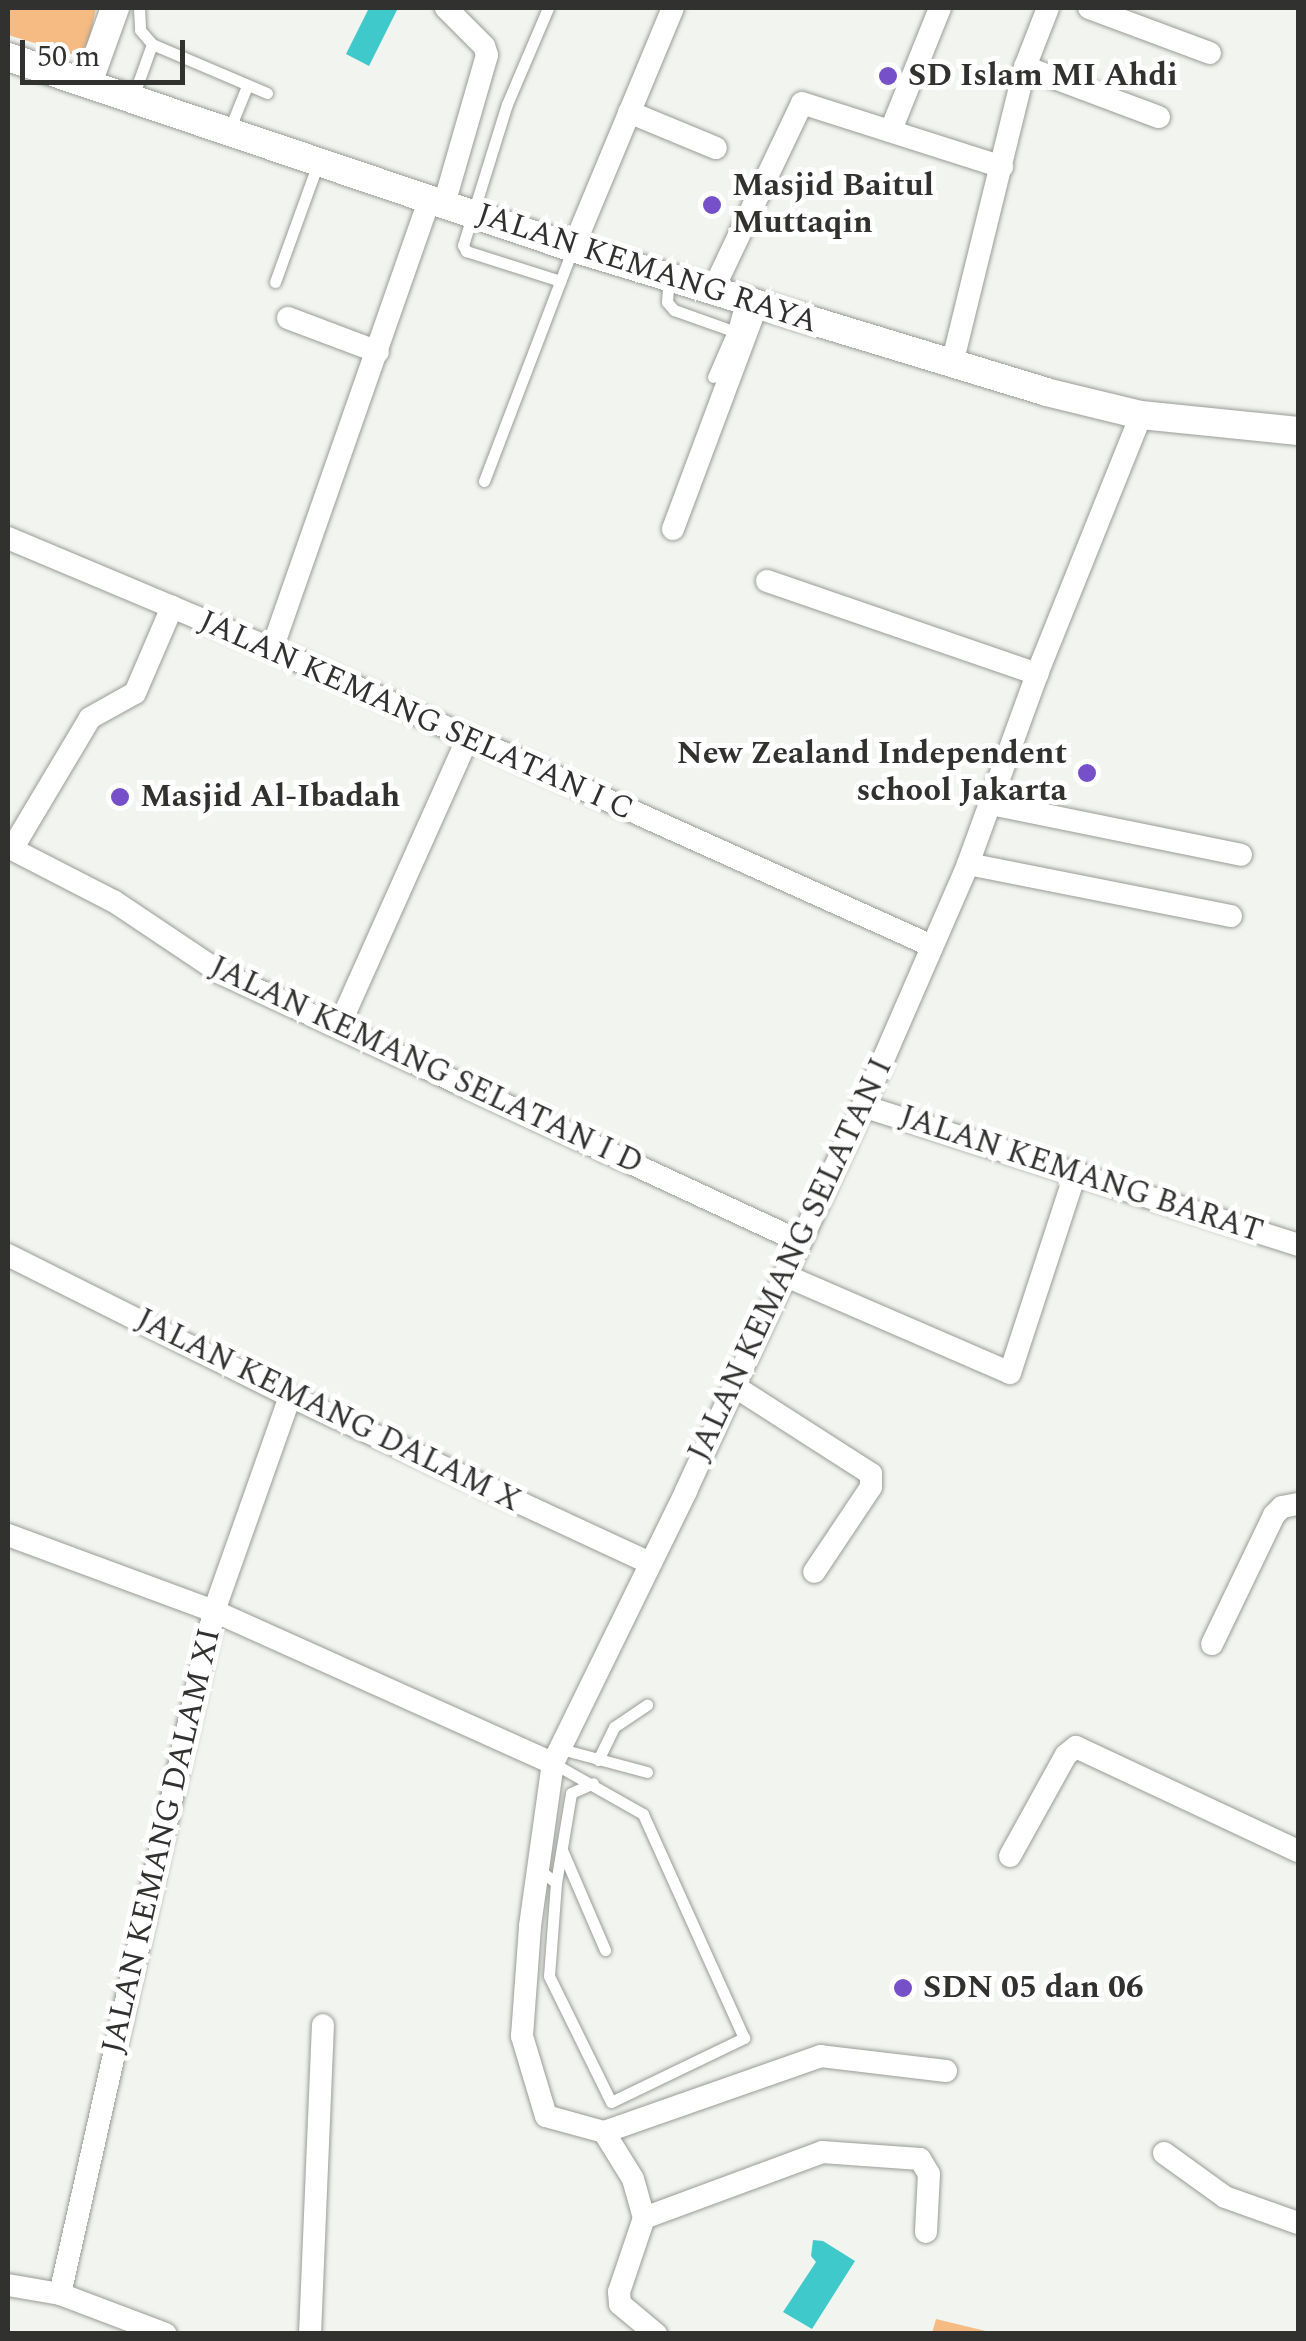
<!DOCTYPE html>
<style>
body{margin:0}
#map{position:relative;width:1306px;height:2341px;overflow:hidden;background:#f2f5ef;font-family:Spectral,serif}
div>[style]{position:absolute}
.green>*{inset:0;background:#f5bb82}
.water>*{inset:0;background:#40c9ca}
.roads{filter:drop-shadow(0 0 2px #999c97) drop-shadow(0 0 2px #999c97)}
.service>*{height:11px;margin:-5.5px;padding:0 5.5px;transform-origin:5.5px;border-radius:5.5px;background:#fff}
.minor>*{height:22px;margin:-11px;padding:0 11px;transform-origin:11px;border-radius:11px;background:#fff}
.tertiary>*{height:28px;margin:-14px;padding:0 14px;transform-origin:14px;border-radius:14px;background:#fff}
.dots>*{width:28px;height:28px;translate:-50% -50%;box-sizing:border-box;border:5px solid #fff;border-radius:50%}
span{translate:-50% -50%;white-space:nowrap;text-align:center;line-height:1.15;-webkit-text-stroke:10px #fff;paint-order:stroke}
.poi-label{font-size:32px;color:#313230;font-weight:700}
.left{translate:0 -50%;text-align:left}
.right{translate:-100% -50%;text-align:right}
.street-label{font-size:32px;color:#313230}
.frame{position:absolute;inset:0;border:10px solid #313230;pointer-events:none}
.scale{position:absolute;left:20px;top:40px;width:165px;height:45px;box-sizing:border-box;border:5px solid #313230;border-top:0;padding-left:12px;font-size:30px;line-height:35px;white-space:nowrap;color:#313230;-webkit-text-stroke:8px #fff;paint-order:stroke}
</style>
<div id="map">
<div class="green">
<div style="clip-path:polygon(8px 8px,96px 8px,89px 41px,78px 56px,8px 35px)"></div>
<div style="clip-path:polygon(936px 2319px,994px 2333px,932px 2333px)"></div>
</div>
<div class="water">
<div style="clip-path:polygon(369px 8px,397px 10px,369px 66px,346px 54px)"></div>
<div style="clip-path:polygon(813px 2240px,823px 2241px,855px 2261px,812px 2329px,783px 2312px,816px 2262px,811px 2256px)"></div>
</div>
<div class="roads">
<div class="service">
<div style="left:139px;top:8px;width:22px;rotate:87deg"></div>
<div style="left:140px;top:30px;width:18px;rotate:49deg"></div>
<div style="left:152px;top:44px;width:125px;rotate:23.1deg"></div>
<div style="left:548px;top:8px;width:104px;rotate:113.1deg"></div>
<div style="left:507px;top:104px;width:148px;rotate:107.3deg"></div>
<div style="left:463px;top:245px;width:7px;rotate:63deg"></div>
<div style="left:466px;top:251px;width:99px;rotate:17.7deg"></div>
<div style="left:133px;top:97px;width:56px;rotate:-70.3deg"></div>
<div style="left:228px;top:133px;width:51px;rotate:-68deg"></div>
<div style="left:669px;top:278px;width:24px;rotate:95deg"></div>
<div style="left:667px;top:302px;width:11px;rotate:49deg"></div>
<div style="left:674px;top:310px;width:63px;rotate:19.6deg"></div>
<div style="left:733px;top:331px;width:30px;rotate:-75deg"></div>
<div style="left:275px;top:282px;width:127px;rotate:-70.1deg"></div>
<div style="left:713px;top:377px;width:50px;rotate:-66.5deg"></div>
<div style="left:484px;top:481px;width:249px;rotate:-69.1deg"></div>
<div style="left:561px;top:1749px;width:89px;rotate:15deg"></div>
<div style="left:598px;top:1760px;width:37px;rotate:-64deg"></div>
<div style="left:614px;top:1727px;width:40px;rotate:-34deg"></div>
<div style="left:562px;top:1850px;width:109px;rotate:66.7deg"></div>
<div style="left:537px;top:1868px;width:24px;rotate:38deg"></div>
<div style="left:556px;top:1883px;width:93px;rotate:94.3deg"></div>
<div style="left:549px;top:1976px;width:140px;rotate:63.8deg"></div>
<div style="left:611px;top:2102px;width:148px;rotate:-25.7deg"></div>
<div style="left:744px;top:2038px;width:246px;rotate:-114.3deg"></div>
<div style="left:643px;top:1814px;width:103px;rotate:-150.5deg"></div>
<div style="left:556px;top:1883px;width:91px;rotate:-80.5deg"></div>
<div style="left:571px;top:1793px;width:24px;rotate:-24deg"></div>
</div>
<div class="minor">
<div style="left:1089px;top:8px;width:129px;rotate:20.4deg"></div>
<div style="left:1025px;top:67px;width:143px;rotate:20.5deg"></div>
<div style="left:629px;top:112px;width:94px;rotate:22.5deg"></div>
<div style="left:891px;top:130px;width:131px;rotate:-68.1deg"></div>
<div style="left:444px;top:204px;width:155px;rotate:-73.9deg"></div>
<div style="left:487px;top:55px;width:9px;rotate:-108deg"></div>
<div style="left:484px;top:46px;width:54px;rotate:-135deg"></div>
<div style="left:573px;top:248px;width:260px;rotate:-67.4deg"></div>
<div style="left:712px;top:292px;width:209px;rotate:-64.5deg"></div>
<div style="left:802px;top:103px;width:210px;rotate:17.7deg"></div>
<div style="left:288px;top:318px;width:96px;rotate:20.7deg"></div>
<div style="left:952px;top:364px;width:306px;rotate:-76.2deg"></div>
<div style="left:1025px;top:67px;width:63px;rotate:-68.7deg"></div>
<div style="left:673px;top:529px;width:237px;rotate:-69.5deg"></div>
<div style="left:8px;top:538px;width:286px;rotate:22.8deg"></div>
<div style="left:272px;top:649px;width:724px;rotate:24.23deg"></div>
<div style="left:767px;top:581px;width:286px;rotate:19deg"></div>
<div style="left:272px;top:649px;width:476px;rotate:-70.7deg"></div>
<div style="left:991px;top:804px;width:255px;rotate:11.5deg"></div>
<div style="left:8px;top:847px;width:120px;rotate:27.2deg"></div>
<div style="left:115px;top:902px;width:128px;rotate:33.8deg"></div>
<div style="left:221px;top:973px;width:639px;rotate:24.88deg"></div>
<div style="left:12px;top:849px;width:152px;rotate:-59.2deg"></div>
<div style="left:90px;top:718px;width:51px;rotate:-29.1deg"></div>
<div style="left:135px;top:693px;width:94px;rotate:-66.7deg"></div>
<div style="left:968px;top:864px;width:268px;rotate:11.2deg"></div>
<div style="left:339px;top:1026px;width:313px;rotate:-65.9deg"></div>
<div style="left:863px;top:1106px;width:457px;rotate:17.7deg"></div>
<div style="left:8px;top:1255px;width:315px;rotate:26.6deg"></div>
<div style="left:290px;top:1396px;width:397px;rotate:24.9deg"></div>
<div style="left:784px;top:1275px;width:246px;rotate:23.4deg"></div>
<div style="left:1010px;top:1373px;width:213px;rotate:-71.9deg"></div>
<div style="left:734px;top:1386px;width:163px;rotate:32.7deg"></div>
<div style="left:871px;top:1474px;width:13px;rotate:90deg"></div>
<div style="left:871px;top:1487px;width:102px;rotate:123.8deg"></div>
<div style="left:8px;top:1535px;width:220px;rotate:20.3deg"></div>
<div style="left:214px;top:1611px;width:372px;rotate:24.2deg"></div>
<div style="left:1212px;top:1644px;width:143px;rotate:-64.3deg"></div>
<div style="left:1274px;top:1515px;width:11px;rotate:-45deg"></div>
<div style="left:1282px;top:1507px;width:16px;rotate:-11deg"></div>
<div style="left:1010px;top:1856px;width:115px;rotate:-61deg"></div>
<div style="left:1066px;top:1755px;width:13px;rotate:-39deg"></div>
<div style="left:1076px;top:1747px;width:245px;rotate:25.1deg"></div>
<div style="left:946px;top:2071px;width:126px;rotate:-173.2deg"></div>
<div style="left:821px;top:2056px;width:230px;rotate:160.7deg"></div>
<div style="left:604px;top:2132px;width:60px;rotate:-164.6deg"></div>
<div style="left:546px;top:2116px;width:84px;rotate:-106.7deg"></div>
<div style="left:522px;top:2036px;width:110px;rotate:-85.8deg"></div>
<div style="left:530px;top:1926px;width:165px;rotate:-82deg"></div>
<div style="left:553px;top:1763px;width:303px;rotate:-63.9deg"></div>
<div style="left:686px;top:1491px;width:424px;rotate:-65.3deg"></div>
<div style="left:863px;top:1106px;width:264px;rotate:-66.5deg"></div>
<div style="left:968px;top:864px;width:202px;rotate:-70deg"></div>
<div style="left:1037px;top:674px;width:279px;rotate:-68.1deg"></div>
<div style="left:604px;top:2132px;width:55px;rotate:58.3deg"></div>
<div style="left:633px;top:2179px;width:41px;rotate:74.2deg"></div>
<div style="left:644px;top:2218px;width:78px;rotate:108.7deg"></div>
<div style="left:619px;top:2292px;width:12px;rotate:85deg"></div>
<div style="left:620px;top:2304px;width:47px;rotate:39.8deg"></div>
<div style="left:1164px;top:2153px;width:75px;rotate:35.8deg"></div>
<div style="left:1225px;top:2197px;width:77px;rotate:19.6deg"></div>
<div style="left:644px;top:2218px;width:190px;rotate:-20.3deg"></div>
<div style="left:822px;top:2152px;width:98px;rotate:4.1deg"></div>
<div style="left:920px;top:2159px;width:17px;rotate:59deg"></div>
<div style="left:929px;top:2174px;width:58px;rotate:93deg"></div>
<div style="left:8px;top:2285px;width:53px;rotate:9.8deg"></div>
<div style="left:60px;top:2294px;width:113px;rotate:20.7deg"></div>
<div style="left:60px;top:2294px;width:700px;rotate:-77.29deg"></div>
<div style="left:214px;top:1611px;width:228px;rotate:-70.5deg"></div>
<div style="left:310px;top:2334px;width:309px;rotate:-87.6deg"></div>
</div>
<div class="tertiary">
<div style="left:8px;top:57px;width:596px;rotate:18.68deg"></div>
<div style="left:573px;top:248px;width:494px;rotate:16.9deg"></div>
<div style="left:1046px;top:392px;width:98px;rotate:13.6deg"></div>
<div style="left:1141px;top:415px;width:158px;rotate:5.8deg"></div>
<div style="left:88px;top:83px;width:80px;rotate:-70.2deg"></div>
</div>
</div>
<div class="dots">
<div style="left:888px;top:76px;background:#7550c9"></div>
<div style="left:712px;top:205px;background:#7550c9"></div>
<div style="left:1087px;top:773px;background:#7550c9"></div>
<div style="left:120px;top:797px;background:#7550c9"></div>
<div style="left:903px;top:1988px;background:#7550c9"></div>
</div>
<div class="poi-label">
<span class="left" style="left:908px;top:76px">SD Islam MI Ahdi</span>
<span class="left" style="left:732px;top:205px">Masjid Baitul<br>Muttaqin</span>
<span class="right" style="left:1067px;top:773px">New Zealand Independent<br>school Jakarta</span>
<span class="left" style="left:140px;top:797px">Masjid Al-Ibadah</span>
<span class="left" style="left:923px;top:1988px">SDN 05 dan 06</span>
</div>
<div class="street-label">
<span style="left:647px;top:269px;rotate:18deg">JALAN KEMANG RAYA</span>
<span style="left:416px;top:716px;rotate:24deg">JALAN KEMANG SELATAN I C</span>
<span style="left:426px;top:1066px;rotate:25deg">JALAN KEMANG SELATAN I D</span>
<span style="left:1081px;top:1175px;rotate:18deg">JALAN KEMANG BARAT</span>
<span style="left:791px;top:1260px;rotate:-65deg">JALAN KEMANG SELATAN I</span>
<span style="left:328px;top:1411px;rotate:26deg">JALAN KEMANG DALAM X</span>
<span style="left:162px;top:1841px;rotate:-77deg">JALAN KEMANG DALAM XI</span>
</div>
<div class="frame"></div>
<div class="scale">50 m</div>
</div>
